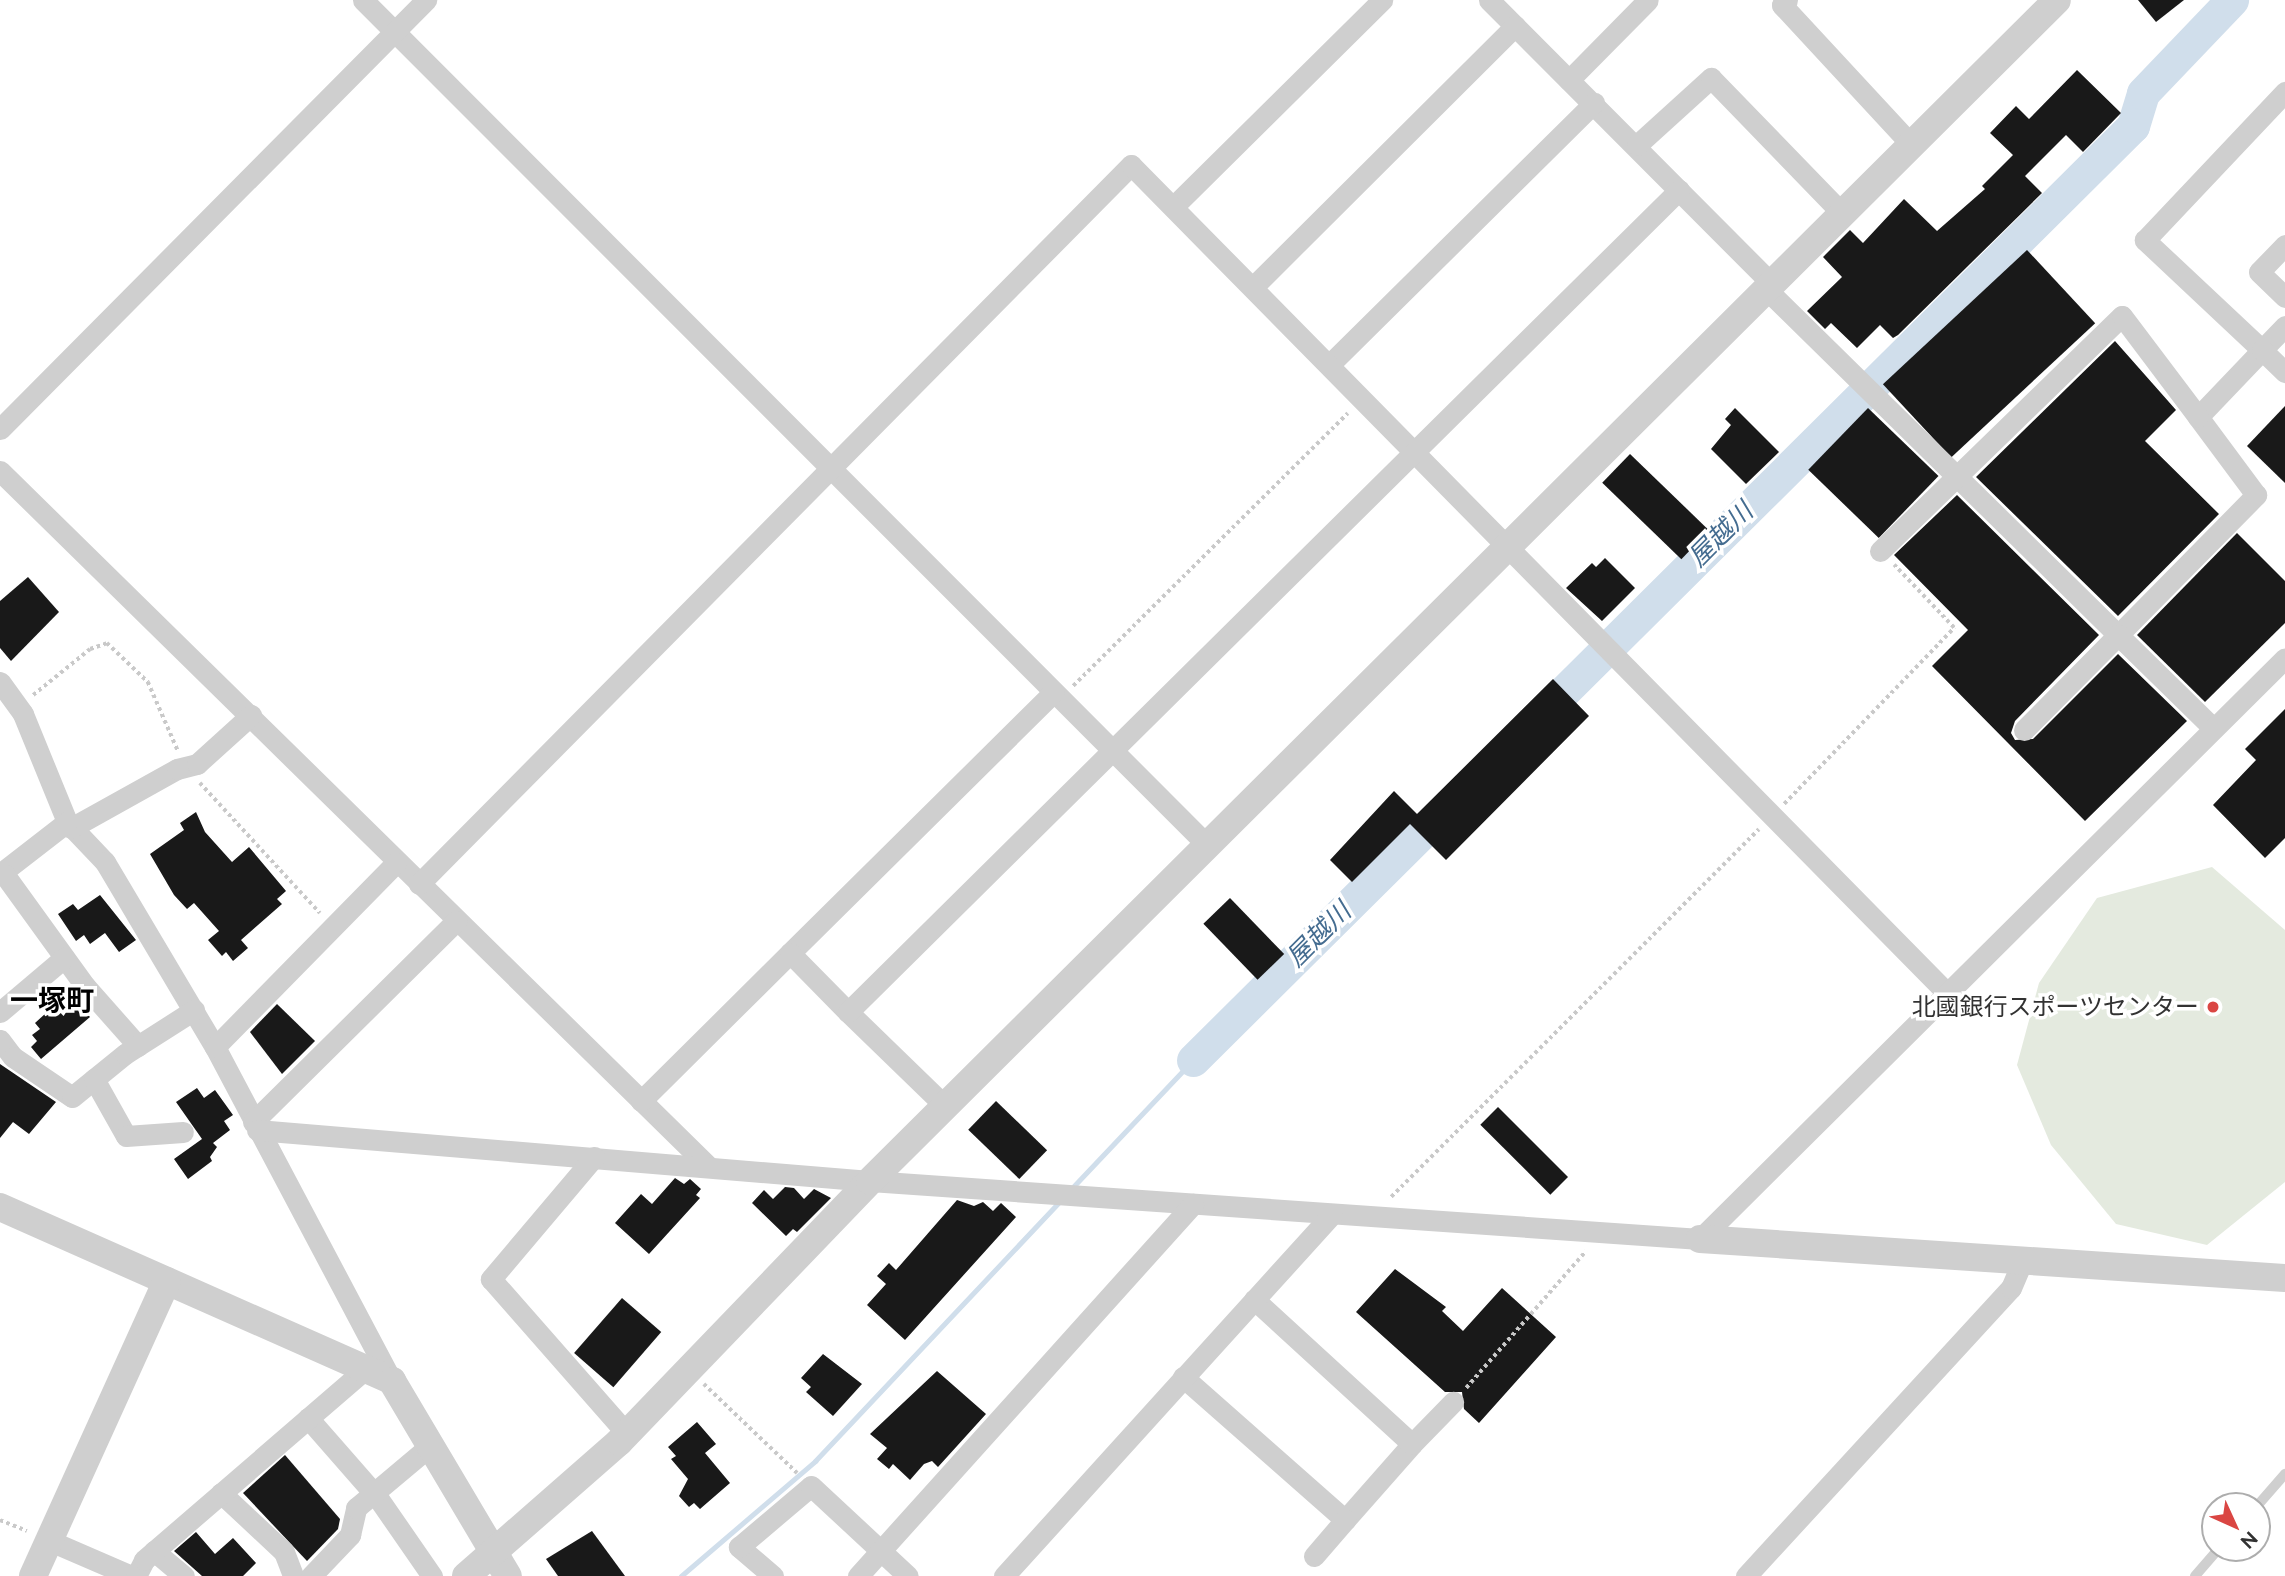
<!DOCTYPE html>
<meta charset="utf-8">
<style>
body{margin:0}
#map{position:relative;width:2285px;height:1576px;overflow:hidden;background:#fff;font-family:Raleway,"Noto Sans JP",sans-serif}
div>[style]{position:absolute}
.green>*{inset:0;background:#e4eadf}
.stream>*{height:5px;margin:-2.5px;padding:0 2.5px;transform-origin:2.5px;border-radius:2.5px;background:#d0deeb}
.river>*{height:33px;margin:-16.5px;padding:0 16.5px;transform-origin:16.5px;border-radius:16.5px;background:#d0deeb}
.building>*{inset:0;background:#191919;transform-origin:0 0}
.path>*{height:3.5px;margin-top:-1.75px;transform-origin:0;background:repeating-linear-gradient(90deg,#c9c9c9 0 3.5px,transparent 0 7px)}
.service>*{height:10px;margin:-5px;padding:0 5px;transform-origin:5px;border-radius:5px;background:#cfcfcf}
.minor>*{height:21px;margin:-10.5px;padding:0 10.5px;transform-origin:10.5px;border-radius:10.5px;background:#cfcfcf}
.tertiary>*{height:28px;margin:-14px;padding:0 14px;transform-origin:14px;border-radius:14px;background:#cfcfcf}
.dots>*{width:19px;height:19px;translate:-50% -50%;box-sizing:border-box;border:4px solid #fff;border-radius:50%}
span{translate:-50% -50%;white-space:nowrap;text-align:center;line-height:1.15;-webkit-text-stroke:7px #fff;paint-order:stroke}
.poi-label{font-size:24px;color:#323232}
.right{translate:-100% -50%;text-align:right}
.water-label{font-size:26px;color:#446c90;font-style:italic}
.quarter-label{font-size:28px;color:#000;font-weight:700}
.north{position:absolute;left:2201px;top:1492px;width:70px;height:70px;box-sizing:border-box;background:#fff;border:2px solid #adadad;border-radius:50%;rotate:135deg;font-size:19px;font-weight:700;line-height:28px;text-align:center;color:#323232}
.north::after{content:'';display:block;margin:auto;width:24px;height:32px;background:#da4643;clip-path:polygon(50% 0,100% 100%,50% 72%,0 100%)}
</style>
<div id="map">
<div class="green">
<div style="clip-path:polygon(2212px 867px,2285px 930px,2285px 1182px,2207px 1245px,2116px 1224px,2051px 1145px,2017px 1065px,2039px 983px,2097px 898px)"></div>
</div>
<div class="stream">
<div style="left:1070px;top:1190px;width:179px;rotate:-46.6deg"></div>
<div style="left:681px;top:1576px;width:177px;rotate:-40.6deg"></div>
<div style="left:815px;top:1461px;width:359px;rotate:-46.7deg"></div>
</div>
<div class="river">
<div style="left:1532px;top:723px;width:847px;rotate:-44.81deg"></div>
<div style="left:2133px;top:126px;width:34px;rotate:-73deg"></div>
<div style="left:2143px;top:93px;width:129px;rotate:-46.3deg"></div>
<div style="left:1193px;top:1060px;width:365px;rotate:-44.8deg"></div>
</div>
<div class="building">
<div style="clip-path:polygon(2138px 0,2184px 0,2156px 22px)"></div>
<div style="clip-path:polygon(2077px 70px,2121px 113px,2083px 152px,2066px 135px,2025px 176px,2042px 193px,1898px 335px,1893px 338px,1880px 325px,1857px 348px,1831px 323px,1825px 329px,1807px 311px,1842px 277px,1823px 257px,1850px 230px,1863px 243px,1904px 199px,1937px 231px,1985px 189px,1982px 186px,2013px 155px,1990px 133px,2016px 106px,2029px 119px)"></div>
<div style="left:2027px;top:250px;width:100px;height:197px;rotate:47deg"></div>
<div style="clip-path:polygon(2115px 341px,2176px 410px,2145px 441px,2219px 514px,2118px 616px,1976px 477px)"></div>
<div style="clip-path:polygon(2285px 406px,2285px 483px,2247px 446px)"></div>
<div style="clip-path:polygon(1735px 408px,1779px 452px,1746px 484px,1711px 449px,1731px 425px,1725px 419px)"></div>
<div style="left:1868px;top:408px;width:98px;height:86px;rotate:44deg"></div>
<div style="left:1630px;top:454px;width:110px;height:40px;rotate:44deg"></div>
<div style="clip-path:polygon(1957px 495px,2099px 635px,2015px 721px,2011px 733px,2015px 740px,2033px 739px,2118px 654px,2187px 721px,2085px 821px,1932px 666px,1968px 630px,1894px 555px)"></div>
<div style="clip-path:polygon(2237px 533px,2285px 581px,2285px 623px,2205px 702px,2137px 635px)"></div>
<div style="clip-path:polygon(1605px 558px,1635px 588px,1602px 621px,1566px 588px,1592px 563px,1596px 567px)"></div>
<div style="clip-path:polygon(28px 577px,59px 612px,11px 661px,0 648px,0 601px)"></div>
<div style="clip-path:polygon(1553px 679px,1589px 716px,1446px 860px,1410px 824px,1352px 882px,1330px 860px,1394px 791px,1417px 814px)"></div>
<div style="clip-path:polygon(2285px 709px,2285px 838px,2265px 858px,2213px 805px,2256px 760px,2245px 749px)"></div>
<div style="clip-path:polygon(196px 812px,205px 832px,232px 862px,249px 847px,286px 891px,277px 899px,282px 904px,241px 940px,248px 948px,233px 961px,226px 952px,222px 956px,208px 940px,219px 931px,194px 903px,187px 909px,174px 895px,150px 854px,184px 830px,180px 823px)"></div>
<div style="clip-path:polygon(100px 895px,136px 940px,119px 952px,105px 933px,90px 944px,84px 935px,76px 941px,58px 914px,73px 904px,78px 910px)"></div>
<div style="left:1230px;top:898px;width:78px;height:37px;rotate:46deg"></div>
<div style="clip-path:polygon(68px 993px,90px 1017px,41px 1059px,31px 1047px,37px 1041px,32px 1035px,40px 1029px,35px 1023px)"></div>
<div style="clip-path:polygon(277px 1004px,315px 1041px,282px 1074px,250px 1032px)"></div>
<div style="clip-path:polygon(0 1064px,56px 1102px,29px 1134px,13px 1122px,0 1138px)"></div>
<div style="clip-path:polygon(197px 1088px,204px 1098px,215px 1090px,233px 1115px,224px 1121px,230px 1130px,213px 1143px,217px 1147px,210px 1157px,212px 1161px,188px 1179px,174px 1159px,202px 1139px,176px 1102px)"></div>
<div style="left:996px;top:1101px;width:71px;height:40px;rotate:44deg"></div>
<div style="left:1498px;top:1107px;width:99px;height:25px;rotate:45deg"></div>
<div style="clip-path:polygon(675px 1178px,684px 1184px,690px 1179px,701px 1189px,696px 1195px,700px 1198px,649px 1254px,615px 1223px,641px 1194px,652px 1204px)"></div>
<div style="clip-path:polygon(785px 1187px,794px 1188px,804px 1199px,814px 1189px,831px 1198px,797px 1232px,793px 1229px,786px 1236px,752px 1203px,764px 1190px,773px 1199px)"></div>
<div style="clip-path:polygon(957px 1200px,974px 1206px,983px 1202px,993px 1211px,1001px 1203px,1016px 1217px,905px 1340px,867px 1305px,886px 1284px,877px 1276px,889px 1263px,896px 1270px)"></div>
<div style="clip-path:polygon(1395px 1269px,1446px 1307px,1442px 1311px,1463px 1331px,1502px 1288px,1556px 1337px,1479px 1423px,1464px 1409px,1462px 1392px,1445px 1392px,1356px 1312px)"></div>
<div style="left:622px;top:1298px;width:52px;height:73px;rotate:41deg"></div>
<div style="clip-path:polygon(823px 1354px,862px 1384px,833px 1416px,806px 1392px,811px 1387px,801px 1378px)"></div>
<div style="clip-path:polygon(937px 1371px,986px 1414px,938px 1467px,932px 1461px,924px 1464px,910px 1480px,893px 1464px,889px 1469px,877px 1459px,887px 1448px,870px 1434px)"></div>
<div style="clip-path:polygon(697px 1422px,716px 1444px,705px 1453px,730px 1483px,700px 1509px,694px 1503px,689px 1507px,679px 1496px,688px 1479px,671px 1459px,676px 1456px,668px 1447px)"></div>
<div style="clip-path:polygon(285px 1455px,340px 1519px,338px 1529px,307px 1561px,243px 1493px)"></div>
<div style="clip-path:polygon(592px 1531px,625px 1576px,558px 1576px,546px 1559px)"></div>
<div style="clip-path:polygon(196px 1532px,215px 1554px,233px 1538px,256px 1563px,243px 1576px,202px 1576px,174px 1551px)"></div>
</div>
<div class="path">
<div style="left:1073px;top:686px;width:387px;rotate:-44.8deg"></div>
<div style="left:33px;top:695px;width:73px;rotate:-38.9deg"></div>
<div style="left:90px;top:649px;width:18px;rotate:-19deg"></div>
<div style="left:107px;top:643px;width:57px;rotate:43.6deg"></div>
<div style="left:148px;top:682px;width:75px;rotate:66.5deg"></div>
<div style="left:200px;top:783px;width:177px;rotate:47.3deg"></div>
<div style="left:1784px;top:804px;width:245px;rotate:-46deg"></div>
<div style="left:1954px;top:628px;width:87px;rotate:-133.6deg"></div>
<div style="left:1391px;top:1197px;width:520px;rotate:-45deg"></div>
<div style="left:704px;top:1384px;width:129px;rotate:43.7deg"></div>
<div style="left:1466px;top:1388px;width:182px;rotate:-48.8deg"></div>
<div style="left:0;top:1520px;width:29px;rotate:22deg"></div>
</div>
<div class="service">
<div style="left:2257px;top:1506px;width:43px;rotate:-48.8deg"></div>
<div style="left:2195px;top:1576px;width:37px;rotate:-49deg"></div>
</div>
<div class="minor">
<div style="left:363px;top:0;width:1196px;rotate:45.03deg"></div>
<div style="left:1489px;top:0;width:398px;rotate:45.1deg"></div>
<div style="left:1787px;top:0;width:7px;rotate:135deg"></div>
<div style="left:1782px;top:5px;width:188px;rotate:47.2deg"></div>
<div style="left:1569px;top:80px;width:112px;rotate:-45.4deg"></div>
<div style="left:1637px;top:145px;width:100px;rotate:-42.2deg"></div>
<div style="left:1711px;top:78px;width:185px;rotate:45.9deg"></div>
<div style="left:1174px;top:206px;width:293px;rotate:-44.7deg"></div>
<div style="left:2285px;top:245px;width:37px;rotate:134deg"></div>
<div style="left:2259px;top:272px;width:36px;rotate:44deg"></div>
<div style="left:1253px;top:287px;width:370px;rotate:-44.9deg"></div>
<div style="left:1765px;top:288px;width:495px;rotate:44.5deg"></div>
<div style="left:2118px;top:635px;width:197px;rotate:-45.4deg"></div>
<div style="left:2256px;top:495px;width:97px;rotate:-126.6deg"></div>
<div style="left:2198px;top:417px;width:93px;rotate:-46.3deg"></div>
<div style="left:2262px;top:350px;width:161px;rotate:-136.8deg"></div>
<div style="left:2145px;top:240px;width:204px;rotate:-46.6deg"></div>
<div style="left:2285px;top:326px;width:33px;rotate:134deg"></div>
<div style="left:2262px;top:350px;width:32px;rotate:44deg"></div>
<div style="left:1329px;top:365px;width:373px;rotate:-44.7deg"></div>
<div style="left:0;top:429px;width:605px;rotate:-45.2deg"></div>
<div style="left:0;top:471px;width:991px;rotate:44.47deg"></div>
<div style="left:1880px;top:551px;width:337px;rotate:-44.2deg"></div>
<div style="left:2122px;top:316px;width:126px;rotate:53deg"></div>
<div style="left:0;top:682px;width:39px;rotate:54deg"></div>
<div style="left:23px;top:714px;width:117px;rotate:67.8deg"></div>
<div style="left:67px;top:822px;width:55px;rotate:46.5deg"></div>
<div style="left:105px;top:862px;width:215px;rotate:59.3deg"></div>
<div style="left:215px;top:1047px;width:378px;rotate:62.1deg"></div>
<div style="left:2024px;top:730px;width:134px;rotate:-45.3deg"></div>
<div style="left:2118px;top:635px;width:133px;rotate:44.4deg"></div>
<div style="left:71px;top:828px;width:121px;rotate:-29.1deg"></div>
<div style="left:177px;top:769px;width:21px;rotate:-14deg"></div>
<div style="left:197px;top:764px;width:73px;rotate:-42.2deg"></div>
<div style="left:0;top:874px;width:85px;rotate:-37.8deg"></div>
<div style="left:4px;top:874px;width:138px;rotate:54.1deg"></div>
<div style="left:85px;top:986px;width:80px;rotate:48.5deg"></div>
<div style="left:419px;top:884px;width:1012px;rotate:-45.28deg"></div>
<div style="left:1131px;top:165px;width:1163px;rotate:45.42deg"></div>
<div style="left:790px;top:953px;width:371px;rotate:-44.7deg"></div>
<div style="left:0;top:1012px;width:84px;rotate:-40.2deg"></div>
<div style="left:848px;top:1012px;width:135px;rotate:44.1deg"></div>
<div style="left:0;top:1040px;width:21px;rotate:53deg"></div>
<div style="left:13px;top:1057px;width:71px;rotate:34.1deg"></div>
<div style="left:72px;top:1097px;width:68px;rotate:-39.1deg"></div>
<div style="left:125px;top:1054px;width:82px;rotate:-32.5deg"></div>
<div style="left:215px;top:1047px;width:258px;rotate:-45.5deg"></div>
<div style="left:94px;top:1079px;width:65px;rotate:60.7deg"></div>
<div style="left:126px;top:1136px;width:57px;rotate:-4deg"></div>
<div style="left:641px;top:1101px;width:210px;rotate:-44.8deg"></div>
<div style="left:790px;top:953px;width:83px;rotate:45.5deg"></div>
<div style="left:848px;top:1012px;width:1169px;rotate:-44.69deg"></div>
<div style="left:253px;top:1122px;width:286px;rotate:-44.7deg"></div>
<div style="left:257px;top:1130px;width:615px;rotate:4.76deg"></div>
<div style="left:870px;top:1181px;width:832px;rotate:4deg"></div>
<div style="left:1700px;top:1239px;width:824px;rotate:-44.8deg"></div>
<div style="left:594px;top:1157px;width:160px;rotate:130.2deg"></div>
<div style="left:491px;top:1279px;width:206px;rotate:48.7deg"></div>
<div style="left:1183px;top:1377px;width:216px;rotate:41.4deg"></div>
<div style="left:1345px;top:1520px;width:101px;rotate:-48.6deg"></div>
<div style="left:1412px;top:1444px;width:214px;rotate:-137.5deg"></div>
<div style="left:308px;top:1418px;width:106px;rotate:48.8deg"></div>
<div style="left:378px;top:1498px;width:95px;rotate:55.3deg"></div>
<div style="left:1412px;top:1444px;width:59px;rotate:-45.7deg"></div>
<div style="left:221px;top:1493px;width:86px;rotate:43.1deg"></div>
<div style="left:284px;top:1552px;width:26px;rotate:69deg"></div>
<div style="left:48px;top:1540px;width:90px;rotate:23.4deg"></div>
<div style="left:154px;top:1551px;width:39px;rotate:40deg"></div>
<div style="left:1314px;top:1556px;width:48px;rotate:-49.3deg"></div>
<div style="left:136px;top:1576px;width:18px;rotate:-63deg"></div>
<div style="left:144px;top:1560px;width:292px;rotate:-40.8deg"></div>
<div style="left:311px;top:1576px;width:57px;rotate:-46.4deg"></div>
<div style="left:350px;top:1535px;width:28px;rotate:-77deg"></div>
<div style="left:356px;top:1508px;width:97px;rotate:-40deg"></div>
<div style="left:773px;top:1576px;width:45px;rotate:-139.5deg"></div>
<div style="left:739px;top:1547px;width:94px;rotate:-40.3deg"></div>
<div style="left:811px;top:1486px;width:132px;rotate:42.9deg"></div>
<div style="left:858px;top:1576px;width:501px;rotate:-48deg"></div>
<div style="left:1004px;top:1576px;width:488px;rotate:-47.8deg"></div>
<div style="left:1746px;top:1576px;width:391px;rotate:-47.4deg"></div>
<div style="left:2011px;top:1288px;width:26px;rotate:-67deg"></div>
</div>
<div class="tertiary">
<div style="left:0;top:1207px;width:429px;rotate:23.9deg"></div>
<div style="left:392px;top:1381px;width:227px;rotate:59.3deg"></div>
<div style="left:1700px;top:1239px;width:586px;rotate:3.81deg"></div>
<div style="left:33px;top:1576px;width:324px;rotate:-65.6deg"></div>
<div style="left:466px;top:1576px;width:203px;rotate:-41.2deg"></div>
<div style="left:619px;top:1442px;width:362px;rotate:-46.1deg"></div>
<div style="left:870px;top:1181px;width:1674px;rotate:-44.85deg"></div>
</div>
<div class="dots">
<div style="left:2213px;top:1007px;background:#da4643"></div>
</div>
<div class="poi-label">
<span class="right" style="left:2199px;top:1007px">北國銀行スポーツセンター</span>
</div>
<div class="water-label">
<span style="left:1721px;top:535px;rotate:-45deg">屋越川</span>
<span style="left:1319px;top:935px;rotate:-45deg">屋越川</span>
</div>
<div class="quarter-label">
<span style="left:52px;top:1001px">一塚町</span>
</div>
<div class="north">N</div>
</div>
